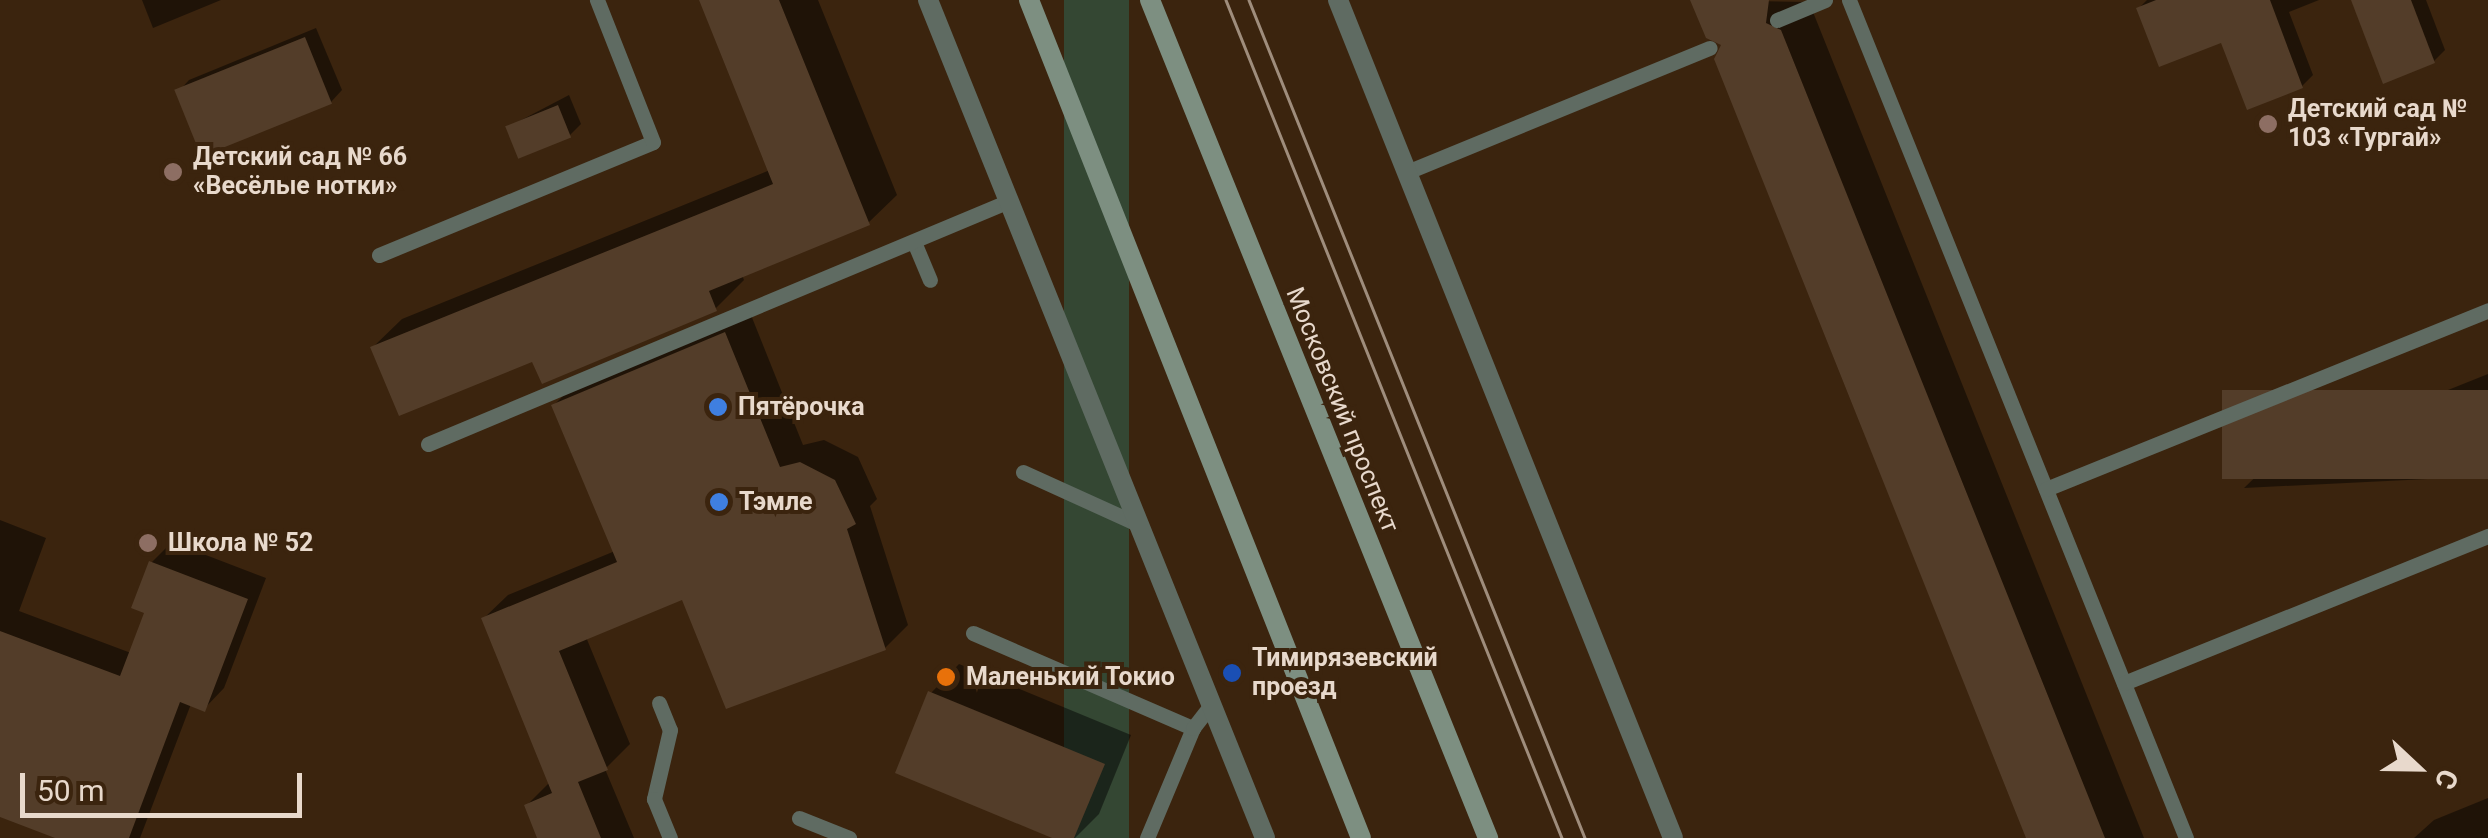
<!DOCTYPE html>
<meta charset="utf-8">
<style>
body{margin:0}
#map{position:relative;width:2488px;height:838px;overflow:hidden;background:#3b240e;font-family:Roboto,sans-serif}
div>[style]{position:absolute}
.green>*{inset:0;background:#344733;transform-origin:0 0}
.shadow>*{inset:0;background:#0007}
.building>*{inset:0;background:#533d29;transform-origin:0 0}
.service>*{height:15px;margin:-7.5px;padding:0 7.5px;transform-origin:7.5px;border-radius:7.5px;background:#5f6b62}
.minor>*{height:20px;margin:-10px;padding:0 10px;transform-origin:10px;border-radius:10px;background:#5f6b62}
.secondary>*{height:20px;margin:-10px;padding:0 10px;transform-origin:10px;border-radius:10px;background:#7d8f81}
.tram>*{height:2.5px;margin:-1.25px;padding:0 1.25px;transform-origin:1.25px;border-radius:1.25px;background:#9f8d7c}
.dots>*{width:28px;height:28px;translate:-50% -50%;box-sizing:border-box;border:5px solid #3b240e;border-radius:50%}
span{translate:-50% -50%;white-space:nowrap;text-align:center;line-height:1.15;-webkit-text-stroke:8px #3b240e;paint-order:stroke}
.poi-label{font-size:25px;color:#e8d9cc;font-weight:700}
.left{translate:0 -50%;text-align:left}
.street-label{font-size:25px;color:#e8d9cc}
.north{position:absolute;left:2368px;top:718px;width:100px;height:100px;-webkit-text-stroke:8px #3b240e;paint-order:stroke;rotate:112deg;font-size:28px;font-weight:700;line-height:40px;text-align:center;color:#e8d9cc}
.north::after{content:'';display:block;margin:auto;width:35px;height:45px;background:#e8d9cc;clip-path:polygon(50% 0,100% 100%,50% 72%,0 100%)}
.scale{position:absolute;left:20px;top:773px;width:282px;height:45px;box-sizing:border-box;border:5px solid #e8d9cc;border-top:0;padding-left:12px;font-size:30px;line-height:35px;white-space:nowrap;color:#e8d9cc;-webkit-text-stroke:8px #3b240e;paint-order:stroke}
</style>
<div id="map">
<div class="green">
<div style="left:1064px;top:0;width:65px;height:902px"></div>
</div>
<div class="shadow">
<div style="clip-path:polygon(142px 0,221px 0,153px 28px)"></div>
<div style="clip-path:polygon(702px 0,818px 0,897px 195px,868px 223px,742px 275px,744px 280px,715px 309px,534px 359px,373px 347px,402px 319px,770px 170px)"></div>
<div style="clip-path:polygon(1693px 0,1809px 2px,2144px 838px,2028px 838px,1724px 43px)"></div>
<div style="clip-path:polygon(2147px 0,2319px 0,2289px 12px,2313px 75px,2302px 86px,2222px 40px,2139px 8px)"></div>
<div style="clip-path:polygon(2353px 0,2426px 0,2445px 50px,2434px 61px)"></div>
<div style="clip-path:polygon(316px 28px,342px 90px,331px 102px,178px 92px,189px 80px)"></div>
<div style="clip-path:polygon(569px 95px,581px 124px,570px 135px,508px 127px)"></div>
<div style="clip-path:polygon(749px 310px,803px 445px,824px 440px,858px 457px,877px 499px,870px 506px,908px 625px,885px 648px,684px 597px,586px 637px,630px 744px,605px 769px,634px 838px,540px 838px,527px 805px,550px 782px,484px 618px,508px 595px,615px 551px,554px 405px,577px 382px)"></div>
<div style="clip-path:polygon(2488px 374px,2488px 476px,2244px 488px,2273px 460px)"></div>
<div style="clip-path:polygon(0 520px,46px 538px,19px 611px,131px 653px,147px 612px,151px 563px,172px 542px,266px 578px,224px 688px,204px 709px,191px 704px,140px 838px,57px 838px,0 814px)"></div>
<div style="clip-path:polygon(959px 664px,1131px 735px,1099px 814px,1075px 838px,1059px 838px,931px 693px)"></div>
<div style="clip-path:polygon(2488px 798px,2488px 838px,2414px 838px,2434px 820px)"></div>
</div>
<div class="building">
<div style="clip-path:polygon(699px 0,779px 0,870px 225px,709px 291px,717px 311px,542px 384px,532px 362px,399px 416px,370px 347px,773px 184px)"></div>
<div style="clip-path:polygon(1690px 0,1769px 0,1766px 23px,1781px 30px,2105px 838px,2026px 838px,1714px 59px,1721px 45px,1706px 38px)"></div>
<div style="clip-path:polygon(2156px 0,2270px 0,2303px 88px,2247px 110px,2221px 43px,2159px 67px,2136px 8px)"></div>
<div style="clip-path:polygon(2351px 0,2411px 0,2435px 63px,2383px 84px)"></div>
<div style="left:305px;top:37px;width:72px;height:141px;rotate:68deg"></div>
<div style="left:558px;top:105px;width:35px;height:57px;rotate:68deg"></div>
<div style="clip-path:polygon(725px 332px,780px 467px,800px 462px,835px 480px,856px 524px,847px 529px,886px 650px,726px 709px,682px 600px,559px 651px,608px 770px,578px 782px,601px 838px,537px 838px,524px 805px,552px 793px,481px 618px,617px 562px,551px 405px)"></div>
<div style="left:2488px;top:390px;width:89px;height:266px;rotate:90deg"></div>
<div style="clip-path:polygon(149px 561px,248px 599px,205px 712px,180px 702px,129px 838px,55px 838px,0 817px,0 631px,120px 676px,144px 613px,131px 608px)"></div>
<div style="clip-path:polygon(928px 691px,1105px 764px,1074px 838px,1052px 838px,895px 773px)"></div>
</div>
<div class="service">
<div style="left:1849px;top:0;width:903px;rotate:68.09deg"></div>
<div style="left:1777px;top:20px;width:52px;rotate:-22.6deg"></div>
<div style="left:1407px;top:172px;width:327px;rotate:-22.3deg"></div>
<div style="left:914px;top:242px;width:41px;rotate:67.2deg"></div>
<div style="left:379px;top:255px;width:296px;rotate:-22.4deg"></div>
<div style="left:653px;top:142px;width:153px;rotate:-111.5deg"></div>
<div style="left:428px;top:444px;width:630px;rotate:-22.7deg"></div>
<div style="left:1023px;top:472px;width:128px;rotate:24.4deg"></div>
<div style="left:2046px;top:489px;width:477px;rotate:-22deg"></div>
<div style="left:973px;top:633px;width:240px;rotate:23.4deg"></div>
<div style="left:2124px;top:683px;width:393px;rotate:-22deg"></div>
<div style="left:659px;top:703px;width:29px;rotate:68deg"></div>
<div style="left:670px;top:730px;width:71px;rotate:103.1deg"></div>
<div style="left:654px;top:799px;width:42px;rotate:67.7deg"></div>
<div style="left:799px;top:818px;width:54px;rotate:21.8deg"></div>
<div style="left:1147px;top:838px;width:119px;rotate:-67.3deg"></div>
<div style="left:1193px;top:728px;width:29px;rotate:-52deg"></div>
</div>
<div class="minor">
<div style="left:928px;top:0;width:903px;rotate:68.09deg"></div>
<div style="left:1338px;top:0;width:902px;rotate:68.21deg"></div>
</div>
<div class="secondary">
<div style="left:1029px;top:0;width:901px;rotate:68.39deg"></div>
<div style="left:1150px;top:0;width:904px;rotate:68.03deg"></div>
</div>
<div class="tram">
<div style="left:1226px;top:0;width:903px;rotate:68.15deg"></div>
<div style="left:1249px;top:0;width:903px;rotate:68.15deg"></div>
</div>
<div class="dots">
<div style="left:2268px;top:124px;background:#8d6e63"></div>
<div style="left:173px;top:172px;background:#8d6e63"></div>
<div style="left:718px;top:407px;background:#3f7fe0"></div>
<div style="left:719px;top:502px;background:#3f7fe0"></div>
<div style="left:148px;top:543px;background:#8d6e63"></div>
<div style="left:1232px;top:673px;background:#1a4fb4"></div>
<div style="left:946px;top:677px;background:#e8710a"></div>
</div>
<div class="poi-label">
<span class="left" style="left:2288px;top:124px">Детский сад №<br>103 «Тургай»</span>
<span class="left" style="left:193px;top:172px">Детский сад № 66<br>«Весёлые нотки»</span>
<span class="left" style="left:738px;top:407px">Пятёрочка</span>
<span class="left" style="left:739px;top:502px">Тэмле</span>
<span class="left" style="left:168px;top:543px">Школа № 52</span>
<span class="left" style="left:1252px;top:673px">Тимирязевский<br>проезд</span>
<span class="left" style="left:966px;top:677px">Маленький Токио</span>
</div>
<div class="street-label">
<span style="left:1342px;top:410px;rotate:68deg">Московский проспект</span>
</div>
<div class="north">С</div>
<div class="scale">50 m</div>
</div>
